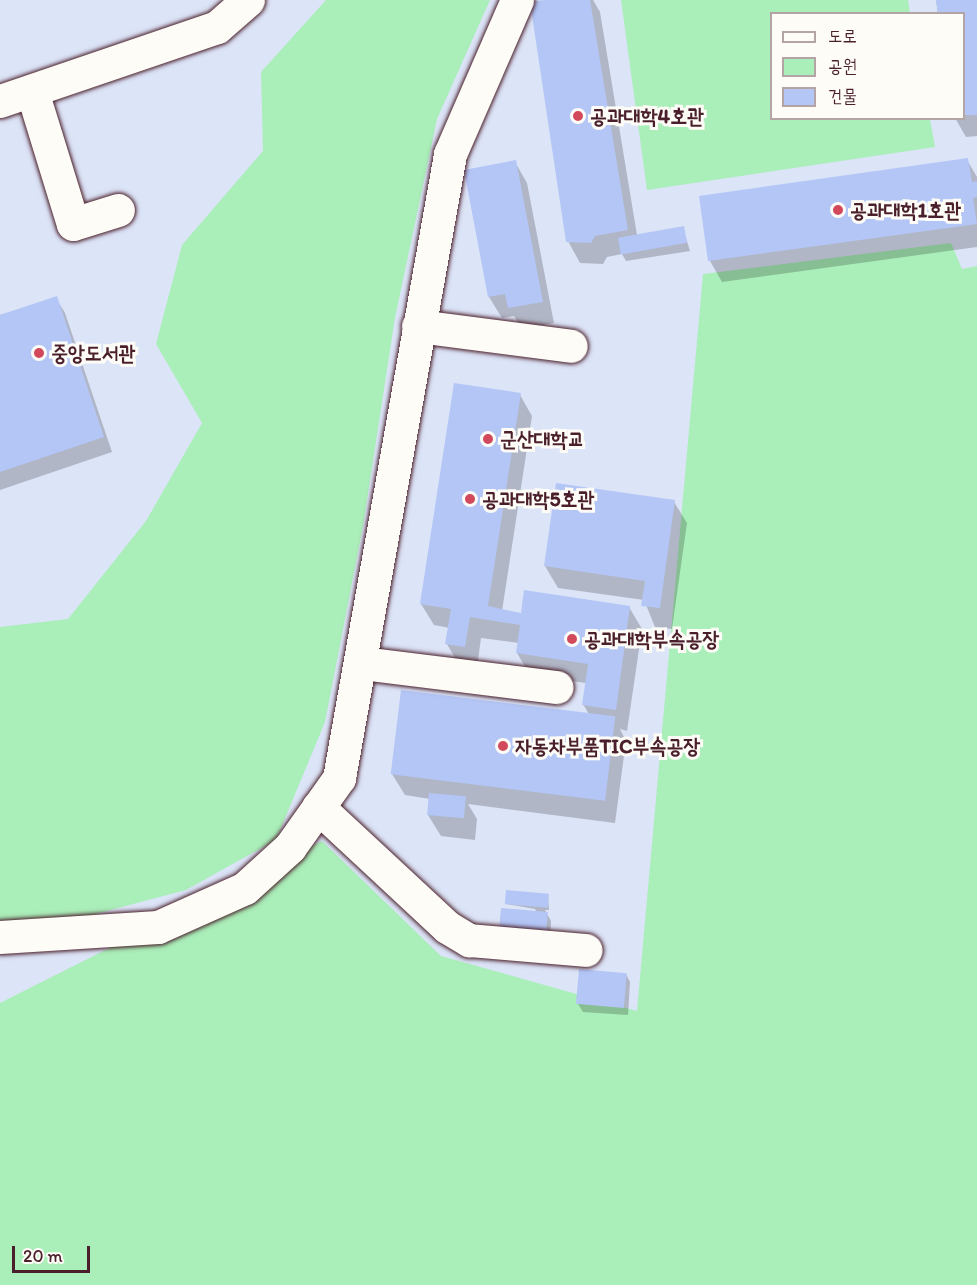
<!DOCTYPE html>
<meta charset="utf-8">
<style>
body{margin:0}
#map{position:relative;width:977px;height:1285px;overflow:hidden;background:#eef1f7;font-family:Itim,"Poor Story",sans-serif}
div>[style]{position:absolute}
.built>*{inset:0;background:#dce4f7}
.green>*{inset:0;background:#aaeeb9}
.shadow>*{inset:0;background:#0003}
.building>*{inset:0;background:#b3c6f6;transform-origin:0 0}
.roads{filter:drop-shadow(0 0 2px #4a1f2b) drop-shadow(0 0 2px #4a1f2b)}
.minor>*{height:33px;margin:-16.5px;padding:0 16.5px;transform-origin:16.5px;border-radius:16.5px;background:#fdfcf7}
.dots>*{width:16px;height:16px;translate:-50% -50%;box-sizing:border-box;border:3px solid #fdfcf7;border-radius:50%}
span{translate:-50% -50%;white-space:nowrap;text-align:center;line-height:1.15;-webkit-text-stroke:6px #fdfcf7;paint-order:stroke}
.poi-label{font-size:21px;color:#4a1f2b;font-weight:700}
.left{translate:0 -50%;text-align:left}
.legend{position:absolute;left:770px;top:12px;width:195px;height:108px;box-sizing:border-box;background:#fdfcf7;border:2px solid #b5a4a5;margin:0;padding:8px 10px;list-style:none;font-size:18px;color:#4a1f2b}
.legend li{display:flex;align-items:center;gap:12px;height:30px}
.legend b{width:30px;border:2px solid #b5a4a5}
.scale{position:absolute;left:12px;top:1246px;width:78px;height:27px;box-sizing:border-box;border:3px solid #4a1f2b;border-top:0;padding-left:8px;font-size:18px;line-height:21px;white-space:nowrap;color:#4a1f2b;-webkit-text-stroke:4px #fdfcf7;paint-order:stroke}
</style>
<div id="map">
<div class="built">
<div style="clip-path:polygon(evenodd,0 0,977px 0,977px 760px,722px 1054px,0 1285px,0 0,772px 14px,964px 14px,964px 118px,772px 118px,772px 14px)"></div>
</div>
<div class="green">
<div style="clip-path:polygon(326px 0,490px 0,437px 119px,395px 318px,363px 526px,325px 722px,276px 840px,186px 890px,13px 936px,0 933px,0 627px,68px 619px,146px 521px,202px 423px,156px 344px,182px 245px,263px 151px,261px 72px)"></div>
<div style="clip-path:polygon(621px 0,908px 0,910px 13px,772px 14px,772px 118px,930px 119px,935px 147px,647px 190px)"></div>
<div style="clip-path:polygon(951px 243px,962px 269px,977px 266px,977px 1285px,0 1285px,0 1003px,322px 841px,441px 956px,637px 1011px,703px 274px)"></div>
</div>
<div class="shadow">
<div style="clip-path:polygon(555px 0,593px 0,600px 12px,637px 235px,683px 228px,690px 251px,626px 261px,622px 254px,607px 257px,603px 264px,580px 263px,568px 241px)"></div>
<div style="clip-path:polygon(936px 0,977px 0,977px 136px,966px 137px,955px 118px,964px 118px,964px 14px,938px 14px)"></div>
<div style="clip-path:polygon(967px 160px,977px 177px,977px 247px,722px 282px,710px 261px,701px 197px)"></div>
<div style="clip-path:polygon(515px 162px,527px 183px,554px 323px,522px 329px,514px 316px,502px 318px,489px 297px,465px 171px)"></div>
<div style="clip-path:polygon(56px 298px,65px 313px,112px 452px,0 490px,0 315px)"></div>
<div style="clip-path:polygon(520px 395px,532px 416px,502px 611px,523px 615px,629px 607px,642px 629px,627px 731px,620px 729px,626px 741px,615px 823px,468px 804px,477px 819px,475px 840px,441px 836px,428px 815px,430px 799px,405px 795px,392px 774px,590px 716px,583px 704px,586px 683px,530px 675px,517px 653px,519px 643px,481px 638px,477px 668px,459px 665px,447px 644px,450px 628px,434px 625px,421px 604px)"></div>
<div style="clip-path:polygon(674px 502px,687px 523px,672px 629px,655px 627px,644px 600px,558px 588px,545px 566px)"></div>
<div style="clip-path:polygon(548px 895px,549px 910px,545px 910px,551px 921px,550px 941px,535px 909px,506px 904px)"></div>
<div style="clip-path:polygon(626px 974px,630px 982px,628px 1015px,583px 1012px,578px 1004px)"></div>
</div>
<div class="building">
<div style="clip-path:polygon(544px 0,590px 0,628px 230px,595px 236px,591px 243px,566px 242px,530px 2px)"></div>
<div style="clip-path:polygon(936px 0,977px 0,977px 115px,964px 115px,964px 14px,938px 14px)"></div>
<div style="clip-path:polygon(968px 158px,972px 182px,977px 181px,977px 197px,973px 198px,977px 224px,708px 261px,699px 196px)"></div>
<div style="clip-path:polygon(516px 160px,543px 302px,508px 308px,505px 294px,488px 297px,464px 170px)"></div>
<div style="left:684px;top:226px;width:17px;height:67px;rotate:80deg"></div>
<div style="clip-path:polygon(57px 296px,104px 437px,0 472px,0 315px)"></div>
<div style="clip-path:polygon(454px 383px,521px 393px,488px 606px,521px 613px,524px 590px,630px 606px,616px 710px,582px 705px,588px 664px,516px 653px,520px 625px,470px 617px,465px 647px,445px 644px,451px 609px,420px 604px)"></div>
<div style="clip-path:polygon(556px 483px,675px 500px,660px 608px,641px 606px,645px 581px,544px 566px)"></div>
<div style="left:401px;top:690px;width:216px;height:85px;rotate:7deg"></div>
<div style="left:429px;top:793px;width:37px;height:22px;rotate:5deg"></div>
<div style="left:506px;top:890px;width:43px;height:14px;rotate:5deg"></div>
<div style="left:501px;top:908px;width:47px;height:23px;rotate:5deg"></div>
<div style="left:579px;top:969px;width:48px;height:35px;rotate:5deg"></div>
</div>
<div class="roads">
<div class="minor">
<div style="left:32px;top:91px;width:139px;rotate:72.9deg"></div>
<div style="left:73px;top:224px;width:47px;rotate:-17.3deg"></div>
<div style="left:0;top:101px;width:229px;rotate:-18.8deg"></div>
<div style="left:217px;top:27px;width:41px;rotate:-41.1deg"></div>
<div style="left:418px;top:326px;width:154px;rotate:7.4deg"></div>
<div style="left:361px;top:663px;width:197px;rotate:7deg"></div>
<div style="left:318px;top:807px;width:176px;rotate:42.9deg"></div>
<div style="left:447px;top:927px;width:26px;rotate:31deg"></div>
<div style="left:469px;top:940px;width:117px;rotate:4.9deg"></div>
<div style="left:0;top:937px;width:158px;rotate:-3.6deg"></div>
<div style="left:158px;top:927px;width:95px;rotate:-24.1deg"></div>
<div style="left:245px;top:888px;width:61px;rotate:-42.3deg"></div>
<div style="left:290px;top:847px;width:85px;rotate:-54.6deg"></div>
<div style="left:339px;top:778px;width:634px;rotate:-79.91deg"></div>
<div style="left:450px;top:154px;width:168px;rotate:-66.5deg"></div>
</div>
</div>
<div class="dots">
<div style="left:578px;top:116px;background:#d1495b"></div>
<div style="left:838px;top:210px;background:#d1495b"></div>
<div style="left:39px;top:353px;background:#d1495b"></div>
<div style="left:488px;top:439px;background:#d1495b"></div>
<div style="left:470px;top:499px;background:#d1495b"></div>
<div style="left:572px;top:639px;background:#d1495b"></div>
<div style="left:503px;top:746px;background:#d1495b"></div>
</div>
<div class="poi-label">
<span class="left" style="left:590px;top:116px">공과대학4호관</span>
<span class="left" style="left:850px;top:210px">공과대학1호관</span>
<span class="left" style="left:51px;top:353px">중앙도서관</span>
<span class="left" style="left:500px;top:439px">군산대학교</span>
<span class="left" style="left:482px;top:499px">공과대학5호관</span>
<span class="left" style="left:584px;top:639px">공과대학부속공장</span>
<span class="left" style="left:515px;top:746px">자동차부품TIC부속공장</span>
</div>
<ul class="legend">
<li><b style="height:8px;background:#fdfcf7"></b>도로</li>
<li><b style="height:16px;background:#aaeeb9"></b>공원</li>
<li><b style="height:16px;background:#b3c6f6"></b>건물</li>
</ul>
<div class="scale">20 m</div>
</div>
